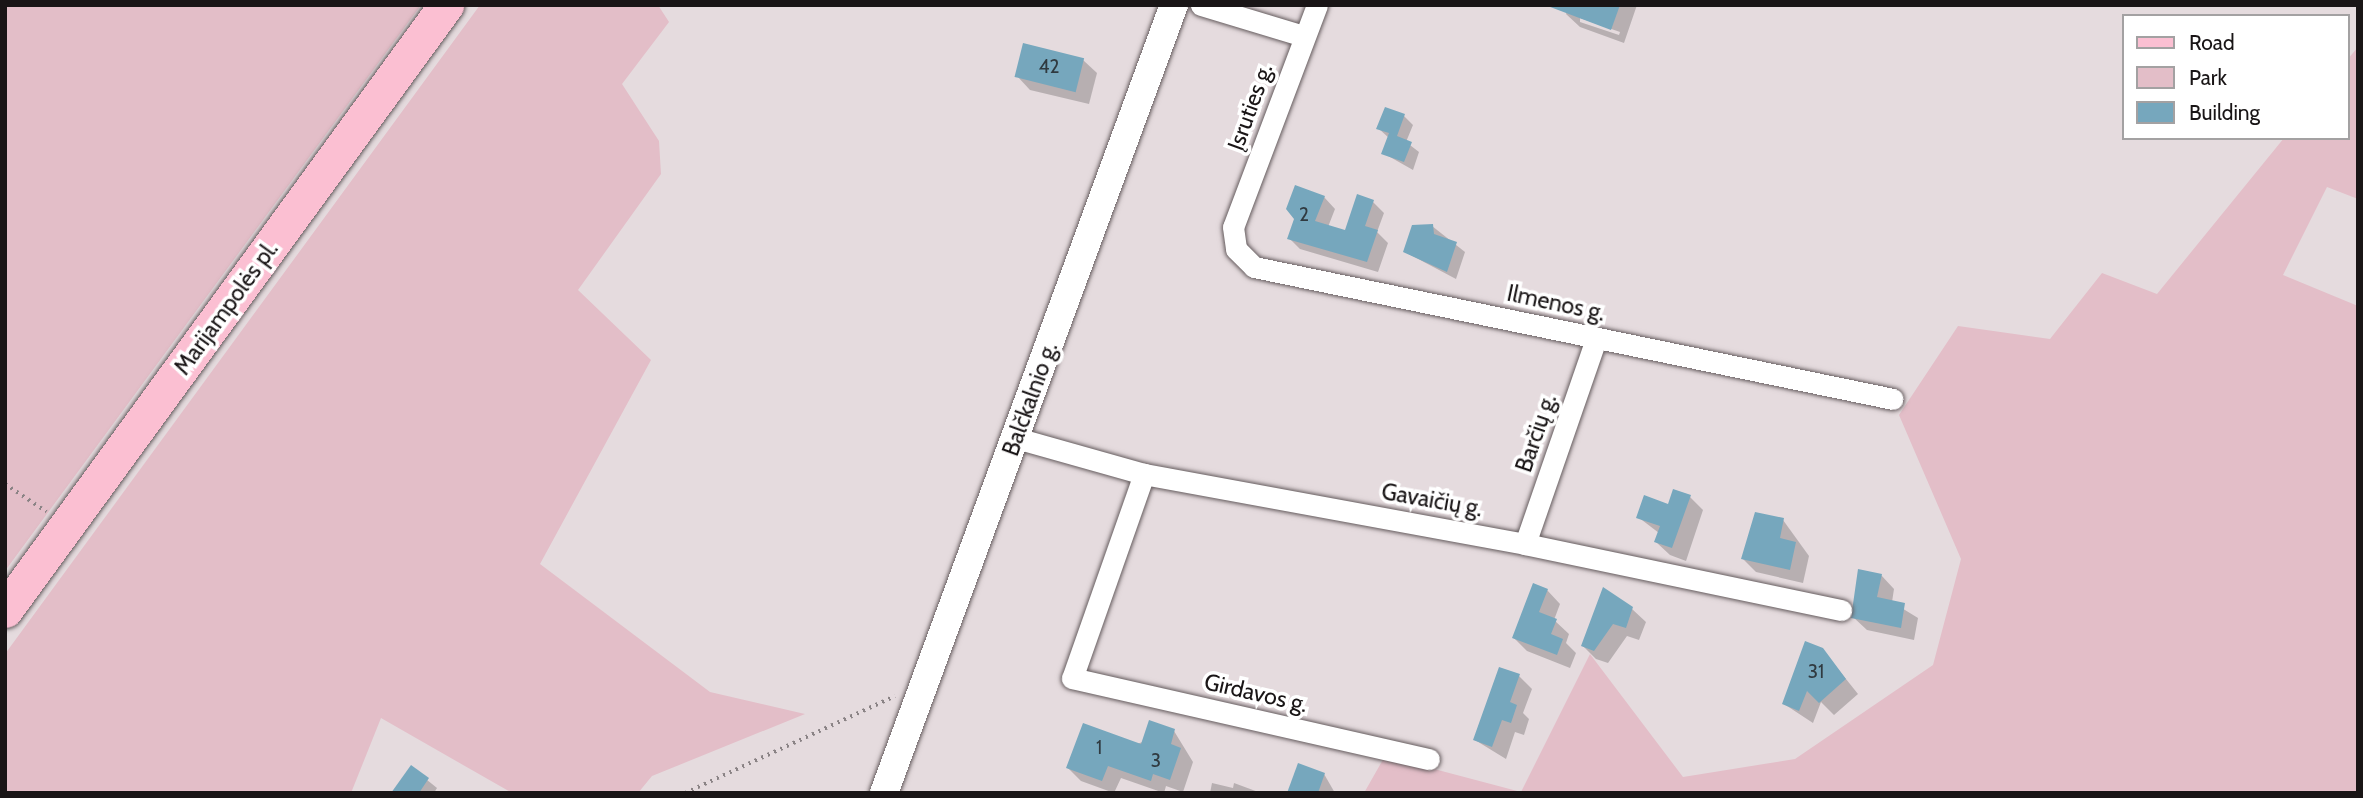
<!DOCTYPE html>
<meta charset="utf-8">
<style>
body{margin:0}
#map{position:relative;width:2363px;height:798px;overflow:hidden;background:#e5dbde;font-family:Cabin,sans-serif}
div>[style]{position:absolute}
.green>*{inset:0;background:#e3bec8}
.shadow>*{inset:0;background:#0003}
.building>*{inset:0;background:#76a7bd;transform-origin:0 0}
.path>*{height:3.5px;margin-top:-1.75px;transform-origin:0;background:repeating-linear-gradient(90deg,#8a8385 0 2px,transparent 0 7px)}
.roads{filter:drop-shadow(0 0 2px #655c5e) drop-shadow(0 0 2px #655c5e)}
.minor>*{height:21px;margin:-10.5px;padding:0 10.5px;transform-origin:10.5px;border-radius:10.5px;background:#fff}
.tertiary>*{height:28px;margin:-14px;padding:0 14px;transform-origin:14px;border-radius:14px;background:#fff}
.primary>*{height:35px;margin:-17.5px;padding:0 17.5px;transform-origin:17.5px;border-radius:17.5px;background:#fbbfd2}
span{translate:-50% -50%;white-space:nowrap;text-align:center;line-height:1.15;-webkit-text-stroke:7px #fff;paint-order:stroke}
.number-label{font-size:19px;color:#303a40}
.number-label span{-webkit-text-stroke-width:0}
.street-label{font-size:23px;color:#191516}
.frame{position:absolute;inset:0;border:7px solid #191516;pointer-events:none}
.legend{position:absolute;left:2122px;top:14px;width:228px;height:126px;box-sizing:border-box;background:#fff;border:2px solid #a3a1a2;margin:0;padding:9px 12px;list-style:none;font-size:21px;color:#191516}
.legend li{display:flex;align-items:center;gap:14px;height:35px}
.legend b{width:35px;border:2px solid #a3a1a2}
</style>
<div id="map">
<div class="green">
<div style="clip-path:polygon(5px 5px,421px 5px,5px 571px)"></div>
<div style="clip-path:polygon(480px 5px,658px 5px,669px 22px,622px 84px,659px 141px,661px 174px,578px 290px,651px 360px,540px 564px,710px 692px,805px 714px,652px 776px,638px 793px,512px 793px,381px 718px,351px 793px,5px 793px,5px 654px)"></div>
<div style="clip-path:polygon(2358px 47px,2358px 199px,2327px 187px,2283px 275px,2358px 306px,2358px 793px,1364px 793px,1385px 756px,1521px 792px,1590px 654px,1683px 777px,1795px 759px,1933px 665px,1961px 559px,1899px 415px,1958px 326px,2050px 339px,2102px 273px,2157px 294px,2284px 138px,2347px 138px,2347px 60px)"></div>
</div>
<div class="shadow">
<div style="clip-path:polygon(evenodd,1569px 5px,1637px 5px,1624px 43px,1580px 27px,1566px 14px,1569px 5px,1580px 18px,1620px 32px,1619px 35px,1580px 22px,1580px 18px)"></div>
<div style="clip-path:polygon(1083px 60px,1097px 73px,1089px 104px,1030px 90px,1017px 76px)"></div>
<div style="clip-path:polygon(1404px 116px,1413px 125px,1406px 142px,1419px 152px,1413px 170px,1383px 153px,1389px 138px,1378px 128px)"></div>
<div style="clip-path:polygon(1324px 197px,1335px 209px,1328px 227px,1346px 232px,1373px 202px,1384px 213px,1377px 232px,1388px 243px,1378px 272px,1300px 249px,1289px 238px)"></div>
<div style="clip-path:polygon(1432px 226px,1465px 252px,1456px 279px,1405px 252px)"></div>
<div style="clip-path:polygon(1690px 497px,1703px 510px,1686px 561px,1670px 555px,1656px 542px,1659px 533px,1638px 517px)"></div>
<div style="clip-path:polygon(1783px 520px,1809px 556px,1803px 583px,1756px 572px,1743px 559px)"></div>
<div style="clip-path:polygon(1881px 575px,1894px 589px,1892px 602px,1918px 618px,1914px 640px,1867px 630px,1853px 617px)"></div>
<div style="clip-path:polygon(1547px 590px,1560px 604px,1554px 620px,1569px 634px,1566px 643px,1576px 653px,1570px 668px,1527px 651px,1514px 638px)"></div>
<div style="clip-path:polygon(1632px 609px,1646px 622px,1639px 640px,1627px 636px,1608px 663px,1596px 659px,1583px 646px)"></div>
<div style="clip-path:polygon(1822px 649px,1858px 694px,1834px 715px,1821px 702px,1813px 723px,1784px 704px)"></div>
<div style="clip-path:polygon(1519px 676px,1532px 689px,1523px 713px,1529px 719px,1524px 735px,1515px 732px,1506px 759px,1475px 740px)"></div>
<div style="clip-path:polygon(1174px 731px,1193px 762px,1183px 792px,1166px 786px,1164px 793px,1121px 778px,1114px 793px,1081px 781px,1068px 768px)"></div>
<div style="clip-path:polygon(411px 767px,437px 788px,434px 793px,393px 793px)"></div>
<div style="clip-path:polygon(1324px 774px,1335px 793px,1289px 793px)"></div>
<div style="clip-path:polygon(1212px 783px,1233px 788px,1234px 783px,1261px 793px,1210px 793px)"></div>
</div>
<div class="building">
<div style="clip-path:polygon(1545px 5px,1620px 5px,1611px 30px)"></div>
<div style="left:1023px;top:43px;width:63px;height:35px;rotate:14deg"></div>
<div style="clip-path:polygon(1385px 107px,1405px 114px,1397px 136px,1412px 142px,1404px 162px,1381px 154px,1389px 133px,1376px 129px)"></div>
<div style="clip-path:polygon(1295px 185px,1325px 196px,1315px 221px,1345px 230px,1357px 194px,1374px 200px,1365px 226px,1378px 230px,1367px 262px,1287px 239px,1294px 219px,1286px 209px)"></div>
<div style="clip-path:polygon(1433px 224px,1434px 234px,1457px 242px,1447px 272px,1403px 252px,1412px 225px)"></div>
<div style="clip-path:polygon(1673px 489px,1691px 495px,1672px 548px,1654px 542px,1660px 526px,1636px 518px,1644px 495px,1668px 504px)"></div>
<div style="clip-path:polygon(1755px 512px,1784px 518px,1780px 538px,1796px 542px,1790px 570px,1741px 559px)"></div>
<div style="clip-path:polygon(1858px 569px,1882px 574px,1877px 597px,1905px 603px,1901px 628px,1851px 618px)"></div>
<div style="clip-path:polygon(1533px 583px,1548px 589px,1539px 612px,1557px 619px,1551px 634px,1563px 639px,1557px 655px,1512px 638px)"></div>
<div style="clip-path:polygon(1603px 587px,1633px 607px,1626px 628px,1613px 624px,1594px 651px,1581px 646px)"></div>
<div style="clip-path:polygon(1805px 641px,1823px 648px,1846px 679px,1819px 703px,1807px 691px,1799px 711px,1782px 704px)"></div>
<div style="clip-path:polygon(1499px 667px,1520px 674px,1510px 702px,1517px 705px,1511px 723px,1502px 720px,1492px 747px,1473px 740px)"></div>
<div style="clip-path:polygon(1149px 720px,1175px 729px,1171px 744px,1181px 748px,1170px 780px,1153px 774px,1151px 781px,1108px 766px,1102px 781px,1066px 768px,1083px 723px,1141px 744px)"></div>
<div style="clip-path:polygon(1298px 763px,1325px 773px,1318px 793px,1287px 793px)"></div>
<div style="clip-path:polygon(411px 765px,429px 778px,419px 793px,391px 793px)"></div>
</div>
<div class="path">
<div style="left:5px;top:484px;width:50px;rotate:33.7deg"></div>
<div style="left:685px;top:793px;width:231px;rotate:-24.8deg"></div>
</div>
<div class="roads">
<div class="minor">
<div style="left:1201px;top:5px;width:108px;rotate:16.8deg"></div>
<div style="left:1317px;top:5px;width:237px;rotate:110.7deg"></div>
<div style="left:1233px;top:227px;width:22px;rotate:82deg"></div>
<div style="left:1236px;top:249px;width:25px;rotate:45deg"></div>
<div style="left:1254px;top:267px;width:652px;rotate:11.67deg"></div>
<div style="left:1016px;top:438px;width:133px;rotate:15.7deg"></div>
<div style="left:1144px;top:474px;width:387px;rotate:10.4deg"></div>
<div style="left:1525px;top:544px;width:323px;rotate:11.8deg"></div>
<div style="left:1144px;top:474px;width:216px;rotate:109.4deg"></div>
<div style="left:1072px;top:678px;width:366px;rotate:12.8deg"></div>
<div style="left:1525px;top:544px;width:217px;rotate:-70.9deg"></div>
</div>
<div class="tertiary">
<div style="left:884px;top:793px;width:840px;rotate:-69.8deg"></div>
</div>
<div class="primary">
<div style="left:5px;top:610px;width:749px;rotate:-53.91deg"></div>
</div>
</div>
<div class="number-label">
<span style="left:1049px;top:67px">42</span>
<span style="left:1304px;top:215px">2</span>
<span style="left:1816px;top:672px">31</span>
<span style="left:1099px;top:748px">1</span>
<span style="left:1156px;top:761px">3</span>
</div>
<div class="street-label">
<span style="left:1250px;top:107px;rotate:-70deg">Įsruties g.</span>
<span style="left:1556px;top:303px;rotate:12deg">Ilmenos g.</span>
<span style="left:226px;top:308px;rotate:-54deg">Marijampolės pl.</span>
<span style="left:1030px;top:399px;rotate:-70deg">Balčkalnio g.</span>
<span style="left:1536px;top:433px;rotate:-71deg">Barčių g.</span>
<span style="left:1432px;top:500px;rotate:10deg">Gavaičių g.</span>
<span style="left:1256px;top:693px;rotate:13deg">Girdavos g.</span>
</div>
<div class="frame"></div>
<ul class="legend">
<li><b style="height:9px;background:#fbbfd2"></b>Road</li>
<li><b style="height:19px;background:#e3bec8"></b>Park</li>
<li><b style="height:19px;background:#76a7bd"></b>Building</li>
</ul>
</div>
